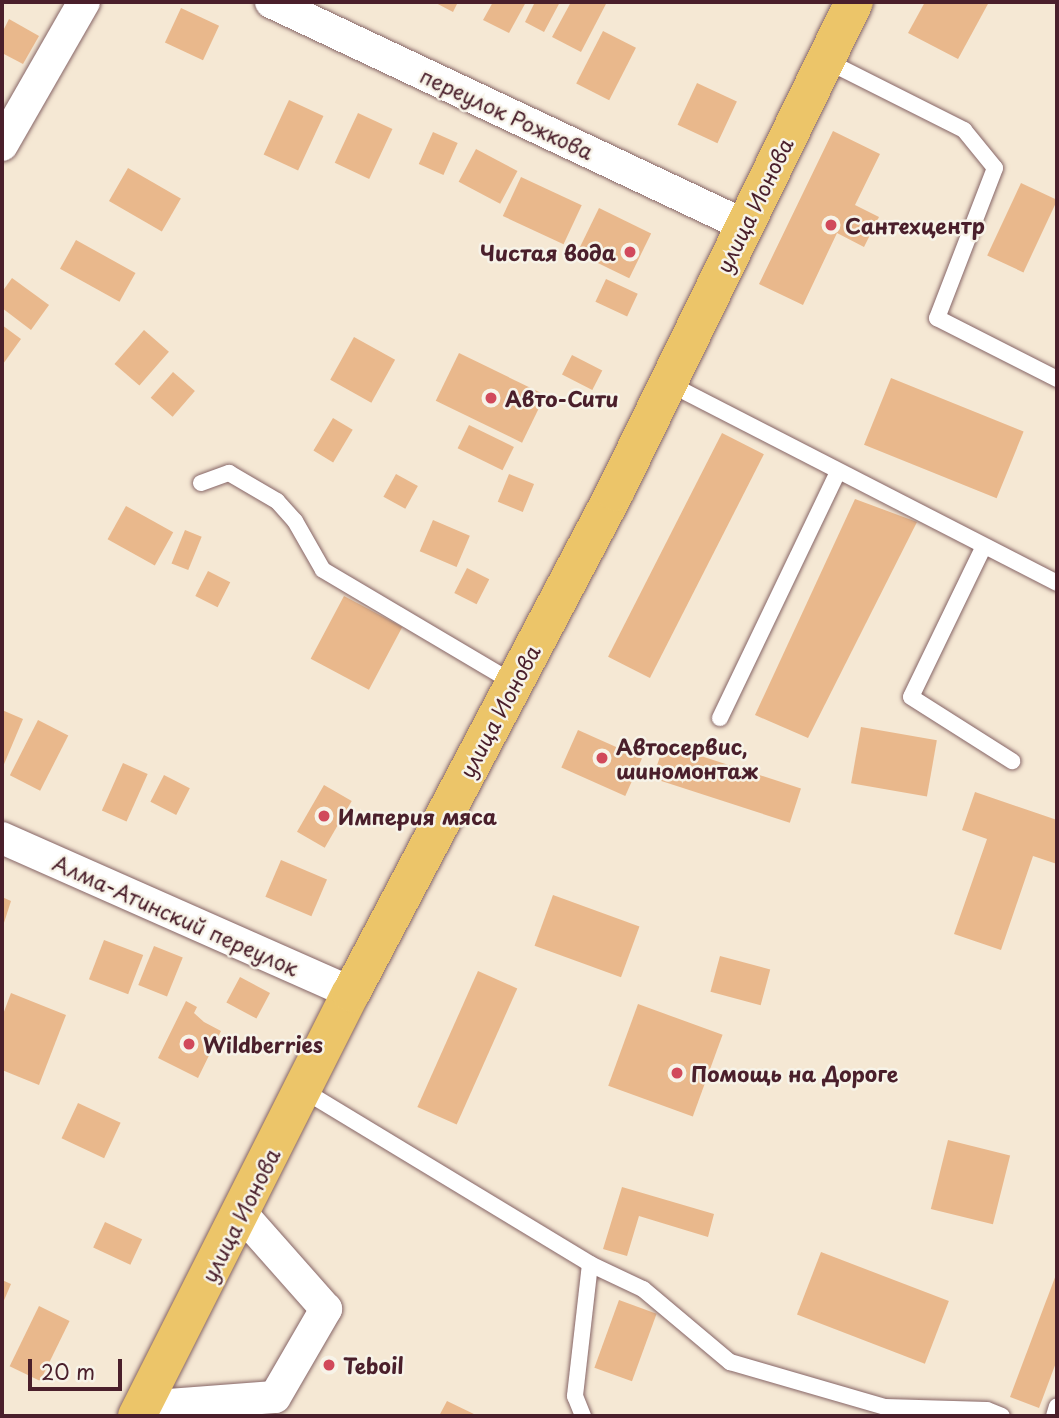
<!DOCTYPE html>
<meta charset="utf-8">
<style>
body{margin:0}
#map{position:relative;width:1059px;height:1418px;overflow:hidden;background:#f5e8d4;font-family:"Playpen Sans",sans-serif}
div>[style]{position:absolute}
.building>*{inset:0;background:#e9b88c;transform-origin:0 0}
.roads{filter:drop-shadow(0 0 2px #866566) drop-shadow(0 0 2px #866566)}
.service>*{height:16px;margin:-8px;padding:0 8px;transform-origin:8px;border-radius:8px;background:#fff}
.minor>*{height:32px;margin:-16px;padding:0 16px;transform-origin:16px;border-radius:16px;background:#fff}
.primary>*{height:38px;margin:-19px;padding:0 19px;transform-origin:19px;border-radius:19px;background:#ecc569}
.dots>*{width:19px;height:19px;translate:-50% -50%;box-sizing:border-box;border:4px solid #f7f3e8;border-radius:50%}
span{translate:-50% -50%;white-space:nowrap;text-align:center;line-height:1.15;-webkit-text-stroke:5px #f7f3e8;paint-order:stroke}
.street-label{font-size:21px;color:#4a1f2b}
.poi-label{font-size:21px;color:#4a1f2b;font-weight:700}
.left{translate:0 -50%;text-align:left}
.right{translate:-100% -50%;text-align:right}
.frame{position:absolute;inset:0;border:4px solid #4a1f2b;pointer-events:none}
.scale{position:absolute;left:28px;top:1359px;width:94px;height:32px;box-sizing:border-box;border:4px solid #4a1f2b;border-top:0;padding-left:9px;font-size:21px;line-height:24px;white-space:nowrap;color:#4a1f2b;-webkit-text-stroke:5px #f7f3e8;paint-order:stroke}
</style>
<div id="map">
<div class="building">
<div style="clip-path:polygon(434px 2px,458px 2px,453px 12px)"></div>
<div style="clip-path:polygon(493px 2px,526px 2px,509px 33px,483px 20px)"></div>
<div style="clip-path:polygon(535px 2px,560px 2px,544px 32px,525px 22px)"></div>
<div style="clip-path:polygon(571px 2px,607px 2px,581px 52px,552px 37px)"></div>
<div style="clip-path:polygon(925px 2px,989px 2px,958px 59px,908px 33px)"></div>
<div style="left:181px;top:8px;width:42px;height:38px;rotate:25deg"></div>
<div style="clip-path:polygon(9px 19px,39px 36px,23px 64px,2px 53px,2px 33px)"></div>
<div style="left:603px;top:31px;width:37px;height:59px;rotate:27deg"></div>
<div style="left:697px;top:83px;width:44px;height:46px;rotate:25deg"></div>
<div style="left:289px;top:100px;width:38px;height:60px;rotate:25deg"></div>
<div style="left:358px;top:113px;width:38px;height:55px;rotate:25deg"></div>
<div style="clip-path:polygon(833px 131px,880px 154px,855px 205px,879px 217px,864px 247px,837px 233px,803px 305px,759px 284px)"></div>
<div style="left:433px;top:132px;width:27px;height:35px;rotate:24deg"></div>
<div style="left:476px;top:149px;width:47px;height:37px;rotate:28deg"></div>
<div style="left:128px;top:168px;width:61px;height:38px;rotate:30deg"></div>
<div style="left:521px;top:177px;width:67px;height:43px;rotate:25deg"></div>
<div style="left:1021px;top:183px;width:40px;height:80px;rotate:25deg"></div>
<div style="left:599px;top:208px;width:58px;height:50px;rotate:26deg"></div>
<div style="left:76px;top:240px;width:68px;height:33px;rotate:29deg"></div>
<div style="clip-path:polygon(12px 278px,49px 305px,31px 330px,2px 308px,2px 292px)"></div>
<div style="left:606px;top:279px;width:35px;height:25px;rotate:25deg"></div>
<div style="clip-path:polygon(2px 325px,21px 339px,3px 364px,2px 363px)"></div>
<div style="left:144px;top:330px;width:33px;height:45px;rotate:41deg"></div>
<div style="left:354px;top:337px;width:47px;height:49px;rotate:29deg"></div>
<div style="left:459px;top:353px;width:96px;height:53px;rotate:26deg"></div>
<div style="left:572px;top:355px;width:34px;height:22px;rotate:27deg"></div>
<div style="left:173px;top:372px;width:29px;height:34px;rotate:41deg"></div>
<div style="left:891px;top:378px;width:143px;height:72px;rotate:22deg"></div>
<div style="left:333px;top:418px;width:23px;height:38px;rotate:31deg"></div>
<div style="left:469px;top:425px;width:50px;height:26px;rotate:26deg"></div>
<div style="left:722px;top:433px;width:47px;height:251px;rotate:27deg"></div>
<div style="left:396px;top:474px;width:25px;height:26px;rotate:29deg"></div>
<div style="left:509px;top:474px;width:27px;height:30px;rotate:22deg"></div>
<div style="clip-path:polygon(855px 499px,917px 522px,808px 738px,755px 715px)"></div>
<div style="left:126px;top:506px;width:54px;height:38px;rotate:29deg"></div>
<div style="left:433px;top:520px;width:40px;height:34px;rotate:23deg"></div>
<div style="left:185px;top:530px;width:18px;height:36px;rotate:22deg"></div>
<div style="left:467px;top:568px;width:25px;height:28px;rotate:27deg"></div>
<div style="left:208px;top:571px;width:25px;height:28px;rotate:27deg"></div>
<div style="left:344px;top:596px;width:66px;height:71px;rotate:28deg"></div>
<div style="clip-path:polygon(2px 710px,23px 719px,2px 769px)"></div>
<div style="left:38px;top:720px;width:34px;height:62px;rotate:27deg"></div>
<div style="left:861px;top:727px;width:77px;height:57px;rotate:10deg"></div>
<div style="left:578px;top:730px;width:70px;height:41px;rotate:24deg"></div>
<div style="left:664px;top:744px;width:144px;height:36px;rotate:18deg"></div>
<div style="left:123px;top:763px;width:27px;height:52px;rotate:24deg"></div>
<div style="left:164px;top:775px;width:29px;height:30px;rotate:27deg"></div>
<div style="left:324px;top:785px;width:32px;height:54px;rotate:30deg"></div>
<div style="clip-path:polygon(975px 792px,1057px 820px,1057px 864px,1033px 856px,1001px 950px,954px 934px,987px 839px,962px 830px)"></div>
<div style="left:281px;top:860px;width:50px;height:40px;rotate:23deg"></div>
<div style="left:553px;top:895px;width:92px;height:54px;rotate:20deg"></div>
<div style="clip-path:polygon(2px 897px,11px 901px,2px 929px)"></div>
<div style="left:104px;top:940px;width:42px;height:42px;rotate:21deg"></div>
<div style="left:154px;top:946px;width:31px;height:42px;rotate:22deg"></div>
<div style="left:720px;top:956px;width:52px;height:37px;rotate:15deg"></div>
<div style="left:478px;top:971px;width:43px;height:149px;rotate:24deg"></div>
<div style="left:240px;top:977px;width:34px;height:29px;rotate:28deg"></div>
<div style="clip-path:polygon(11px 993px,66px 1015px,39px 1085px,2px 1070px,2px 1017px)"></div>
<div style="clip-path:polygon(186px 1001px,197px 1007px,194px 1013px,204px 1022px,221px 1031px,198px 1078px,158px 1058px)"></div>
<div style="left:638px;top:1004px;width:90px;height:87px;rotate:20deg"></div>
<div style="left:78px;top:1103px;width:47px;height:39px;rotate:25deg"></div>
<div style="left:948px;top:1140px;width:64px;height:71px;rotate:14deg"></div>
<div style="clip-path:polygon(622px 1187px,714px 1214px,708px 1237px,639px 1216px,627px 1256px,603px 1249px)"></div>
<div style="left:105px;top:1222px;width:41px;height:28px;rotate:25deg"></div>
<div style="left:821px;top:1252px;width:137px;height:67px;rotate:21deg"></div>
<div style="clip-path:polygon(1057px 1272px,1057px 1360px,1039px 1408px,1010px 1397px)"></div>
<div style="clip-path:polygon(2px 1280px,11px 1284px,2px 1305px)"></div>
<div style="left:619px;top:1300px;width:40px;height:72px;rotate:20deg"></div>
<div style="left:39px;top:1306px;width:34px;height:67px;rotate:26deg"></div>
<div style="clip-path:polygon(447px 1401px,478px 1416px,439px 1416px)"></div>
</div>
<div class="roads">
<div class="service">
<div style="left:825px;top:60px;width:156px;rotate:26.7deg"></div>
<div style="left:964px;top:130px;width:49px;rotate:50.8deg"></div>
<div style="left:995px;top:168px;width:161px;rotate:111.1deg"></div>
<div style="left:937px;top:318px;width:135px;rotate:26.9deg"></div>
<div style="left:668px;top:383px;width:437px;rotate:27.2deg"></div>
<div style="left:201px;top:483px;width:30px;rotate:-20deg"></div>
<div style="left:229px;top:473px;width:56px;rotate:30.3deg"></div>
<div style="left:277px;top:501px;width:27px;rotate:48deg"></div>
<div style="left:295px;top:521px;width:56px;rotate:60.3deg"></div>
<div style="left:323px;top:570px;width:222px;rotate:30.6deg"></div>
<div style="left:983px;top:548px;width:165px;rotate:115.8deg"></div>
<div style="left:911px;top:697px;width:120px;rotate:32.4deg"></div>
<div style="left:720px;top:718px;width:273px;rotate:-64.4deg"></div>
<div style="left:303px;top:1090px;width:336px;rotate:31.2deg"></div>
<div style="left:590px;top:1264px;width:133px;rotate:96.5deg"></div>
<div style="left:575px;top:1396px;width:22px;rotate:68deg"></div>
<div style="left:590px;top:1264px;width:59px;rotate:25.3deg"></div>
<div style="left:643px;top:1289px;width:114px;rotate:40deg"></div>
<div style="left:730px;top:1362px;width:161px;rotate:16.2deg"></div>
<div style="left:885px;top:1407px;width:102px;rotate:1.7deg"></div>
<div style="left:987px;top:1410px;width:16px;rotate:22deg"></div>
<div style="left:1054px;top:1416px;width:10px;rotate:-73deg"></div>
</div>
<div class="minor">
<div style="left:271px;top:2px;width:523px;rotate:25.24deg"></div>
<div style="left:2px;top:145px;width:165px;rotate:-60.2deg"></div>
<div style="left:2px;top:838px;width:382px;rotate:23.9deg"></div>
<div style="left:142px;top:1407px;width:133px;rotate:-4.3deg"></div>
<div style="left:275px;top:1397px;width:102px;rotate:-59.9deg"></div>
<div style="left:326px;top:1309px;width:127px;rotate:-131.5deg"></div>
</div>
<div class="primary">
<div style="left:137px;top:1416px;width:474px;rotate:-63.2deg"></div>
<div style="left:351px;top:993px;width:566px;rotate:-62.21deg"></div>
<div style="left:615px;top:492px;width:545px;rotate:-64deg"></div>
</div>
</div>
<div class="dots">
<div style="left:831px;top:225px;background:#d1495b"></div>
<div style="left:630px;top:252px;background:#d1495b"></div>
<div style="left:491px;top:398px;background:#d1495b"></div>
<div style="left:602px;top:758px;background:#d1495b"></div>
<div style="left:324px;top:816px;background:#d1495b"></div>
<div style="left:189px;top:1044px;background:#d1495b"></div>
<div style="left:677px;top:1073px;background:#d1495b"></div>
<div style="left:329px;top:1365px;background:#d1495b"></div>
</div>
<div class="street-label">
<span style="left:507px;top:113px;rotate:25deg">переулок Рожкова</span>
<span style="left:754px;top:205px;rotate:-64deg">улица Ионова</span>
<span style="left:499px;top:711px;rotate:-62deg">улица Ионова</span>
<span style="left:176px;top:915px;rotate:24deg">Алма-Атинский переулок</span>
<span style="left:240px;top:1215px;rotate:-63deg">улица Ионова</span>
</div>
<div class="poi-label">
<span class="left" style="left:845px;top:225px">Сантехцентр</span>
<span class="right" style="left:616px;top:252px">Чистая вода</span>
<span class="left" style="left:505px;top:398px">Авто-Сити</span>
<span class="left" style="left:616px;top:758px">Автосервис,<br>шиномонтаж</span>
<span class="left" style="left:338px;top:816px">Империя мяса</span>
<span class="left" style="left:203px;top:1044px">Wildberries</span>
<span class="left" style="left:691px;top:1073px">Помощь на Дороге</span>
<span class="left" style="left:343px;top:1365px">Teboil</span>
</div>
<div class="frame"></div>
<div class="scale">20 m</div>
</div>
